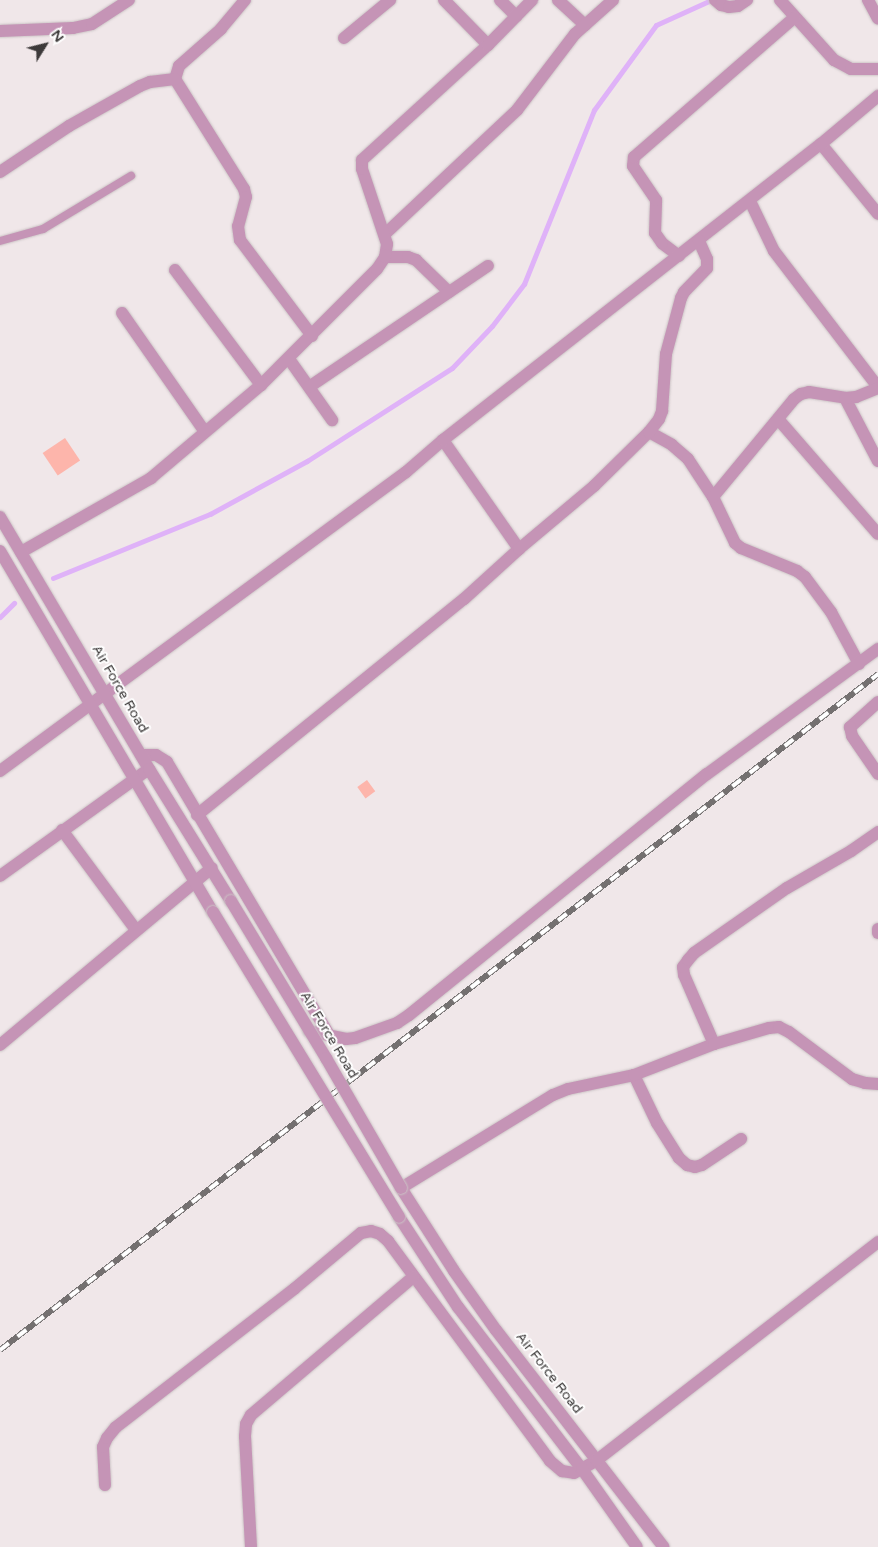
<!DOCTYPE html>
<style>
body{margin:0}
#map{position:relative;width:878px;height:1547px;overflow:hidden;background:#f0e7e9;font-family:"Varela Round",sans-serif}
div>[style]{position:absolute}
.stream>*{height:5px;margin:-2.5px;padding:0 2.5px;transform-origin:2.5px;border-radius:2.5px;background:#dfb2f8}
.building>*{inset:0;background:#fdb5ab;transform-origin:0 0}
.roads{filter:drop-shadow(0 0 1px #ccc4c6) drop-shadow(0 0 1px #ccc4c6)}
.service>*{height:8px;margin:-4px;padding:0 4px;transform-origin:4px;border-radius:4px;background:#c594b6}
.minor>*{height:12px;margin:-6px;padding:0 6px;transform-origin:6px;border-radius:6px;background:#c594b6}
.tertiary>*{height:12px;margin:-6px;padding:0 6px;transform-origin:6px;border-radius:6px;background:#c594b6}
.rail>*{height:5.5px;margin-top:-2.75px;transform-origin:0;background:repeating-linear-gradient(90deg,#fff 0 11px,#747070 0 22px);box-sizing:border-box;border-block:1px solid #747070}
.bridges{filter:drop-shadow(0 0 1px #ccc4c6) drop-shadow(0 0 1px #ccc4c6)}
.tertiary-bridge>*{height:12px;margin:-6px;padding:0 6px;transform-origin:6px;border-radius:6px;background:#c594b6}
span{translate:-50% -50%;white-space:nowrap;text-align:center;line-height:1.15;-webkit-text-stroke:4px #fff;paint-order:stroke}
.street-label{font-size:14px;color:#3d3a3a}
.north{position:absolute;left:20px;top:20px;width:50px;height:50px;-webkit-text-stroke:4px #fff;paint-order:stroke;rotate:54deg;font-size:14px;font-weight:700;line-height:20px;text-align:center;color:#3d3a3a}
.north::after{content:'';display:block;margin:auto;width:18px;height:22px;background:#3d3a3a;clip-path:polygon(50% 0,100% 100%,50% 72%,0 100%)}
</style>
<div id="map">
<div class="stream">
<div style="left:53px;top:578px;width:170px;rotate:-22.2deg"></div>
<div style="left:210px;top:514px;width:111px;rotate:-28.7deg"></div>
<div style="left:307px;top:461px;width:172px;rotate:-32.7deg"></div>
<div style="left:452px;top:368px;width:58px;rotate:-46.4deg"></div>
<div style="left:492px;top:326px;width:53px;rotate:-52.7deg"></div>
<div style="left:524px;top:284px;width:188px;rotate:-68.1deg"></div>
<div style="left:594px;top:110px;width:105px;rotate:-53.9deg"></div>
<div style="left:656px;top:25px;width:60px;rotate:-24.4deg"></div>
<div style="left:0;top:617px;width:20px;rotate:-45deg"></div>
</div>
<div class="building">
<div style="left:65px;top:438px;width:27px;height:27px;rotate:56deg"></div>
<div style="left:367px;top:780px;width:14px;height:12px;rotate:54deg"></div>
</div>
<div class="roads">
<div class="service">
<div style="left:0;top:241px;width:45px;rotate:-15.6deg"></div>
<div style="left:43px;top:229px;width:103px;rotate:-31.1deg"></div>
</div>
<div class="minor">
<div style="left:245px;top:0;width:38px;rotate:130deg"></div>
<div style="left:221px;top:29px;width:56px;rotate:138.6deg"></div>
<div style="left:179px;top:66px;width:14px;rotate:107deg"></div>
<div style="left:175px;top:79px;width:130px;rotate:57.9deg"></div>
<div style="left:244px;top:189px;width:8px;rotate:76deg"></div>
<div style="left:246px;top:197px;width:30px;rotate:105deg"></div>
<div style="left:238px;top:226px;width:14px;rotate:82deg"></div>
<div style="left:240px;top:240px;width:120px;rotate:53.1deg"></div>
<div style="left:444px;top:0;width:63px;rotate:45.6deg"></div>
<div style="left:500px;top:0;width:23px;rotate:45deg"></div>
<div style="left:558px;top:0;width:37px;rotate:43deg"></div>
<div style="left:715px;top:0;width:8px;rotate:40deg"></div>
<div style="left:721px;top:5px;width:8px;rotate:14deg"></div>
<div style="left:729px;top:7px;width:9px;rotate:-6deg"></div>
<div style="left:738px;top:6px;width:11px;rotate:-34deg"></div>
<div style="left:780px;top:0;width:81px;rotate:48deg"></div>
<div style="left:834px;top:60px;width:19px;rotate:28deg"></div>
<div style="left:851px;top:69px;width:27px"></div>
<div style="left:868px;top:0;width:21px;rotate:62deg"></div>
<div style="left:0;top:31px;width:73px;rotate:-2.4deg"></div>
<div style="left:73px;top:28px;width:19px;rotate:-12deg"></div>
<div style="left:92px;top:24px;width:44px;rotate:-33deg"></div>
<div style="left:344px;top:38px;width:60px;rotate:-39.6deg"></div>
<div style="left:821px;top:144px;width:90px;rotate:50.8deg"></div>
<div style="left:0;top:172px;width:83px;rotate:-33.7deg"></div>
<div style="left:69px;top:126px;width:81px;rotate:-29.4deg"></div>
<div style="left:140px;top:86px;width:11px;rotate:-22deg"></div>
<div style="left:150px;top:82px;width:25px;rotate:-7deg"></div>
<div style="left:750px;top:201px;width:55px;rotate:64.4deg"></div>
<div style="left:774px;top:251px;width:171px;rotate:52.6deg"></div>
<div style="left:385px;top:234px;width:181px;rotate:-43.2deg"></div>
<div style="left:517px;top:110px;width:96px;rotate:-52.7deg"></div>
<div style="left:575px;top:34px;width:51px;rotate:-41.8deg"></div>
<div style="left:679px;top:256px;width:21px;rotate:-143deg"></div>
<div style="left:662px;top:243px;width:12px;rotate:-125deg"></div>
<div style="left:655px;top:233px;width:33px;rotate:-88deg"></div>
<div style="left:656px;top:200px;width:41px;rotate:-124.1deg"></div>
<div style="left:633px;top:166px;width:9px;rotate:-84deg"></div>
<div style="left:634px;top:157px;width:213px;rotate:-41deg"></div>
<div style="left:385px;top:257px;width:23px"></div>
<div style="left:408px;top:257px;width:9px;rotate:21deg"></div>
<div style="left:416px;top:260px;width:46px;rotate:44.1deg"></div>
<div style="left:175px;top:270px;width:144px;rotate:53.2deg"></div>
<div style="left:122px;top:313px;width:145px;rotate:55.1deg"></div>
<div style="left:289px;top:359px;width:75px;rotate:54.8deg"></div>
<div style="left:309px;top:387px;width:216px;rotate:-34.1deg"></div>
<div style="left:845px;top:398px;width:71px;rotate:62.4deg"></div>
<div style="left:778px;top:419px;width:152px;rotate:49deg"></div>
<div style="left:649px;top:432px;width:26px;rotate:29deg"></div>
<div style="left:672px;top:445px;width:21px;rotate:41deg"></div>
<div style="left:688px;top:459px;width:45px;rotate:56.7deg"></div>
<div style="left:713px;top:497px;width:51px;rotate:64.4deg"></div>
<div style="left:735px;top:543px;width:8px;rotate:40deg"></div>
<div style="left:741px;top:548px;width:61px;rotate:22.3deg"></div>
<div style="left:797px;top:571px;width:10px;rotate:37deg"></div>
<div style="left:805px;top:577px;width:44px;rotate:53.4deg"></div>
<div style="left:831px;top:612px;width:59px;rotate:61.7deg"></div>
<div style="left:443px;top:440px;width:133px;rotate:55.1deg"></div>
<div style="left:713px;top:497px;width:127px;rotate:-50.4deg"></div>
<div style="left:794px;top:399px;width:9px;rotate:-36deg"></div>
<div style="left:801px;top:394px;width:8px;rotate:-14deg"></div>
<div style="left:809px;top:392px;width:36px;rotate:9deg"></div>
<div style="left:845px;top:398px;width:11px;rotate:-5deg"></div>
<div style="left:856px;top:397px;width:24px;rotate:-22deg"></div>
<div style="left:21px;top:552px;width:150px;rotate:-29.6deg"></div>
<div style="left:151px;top:478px;width:144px;rotate:-40.2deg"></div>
<div style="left:261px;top:385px;width:164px;rotate:-45deg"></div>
<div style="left:377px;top:269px;width:14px;rotate:-56deg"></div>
<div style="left:385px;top:257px;width:13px;rotate:-81deg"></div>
<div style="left:387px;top:244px;width:79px;rotate:-108.4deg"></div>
<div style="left:362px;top:169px;width:9px;rotate:-90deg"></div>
<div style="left:362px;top:160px;width:171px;rotate:-42.4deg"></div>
<div style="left:488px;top:45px;width:63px;rotate:-45.6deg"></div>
<div style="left:878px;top:702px;width:38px;rotate:138deg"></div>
<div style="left:850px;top:727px;width:9px;rotate:77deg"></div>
<div style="left:852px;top:736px;width:46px;rotate:55.6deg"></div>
<div style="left:141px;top:755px;width:15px"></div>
<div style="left:156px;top:755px;width:13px;rotate:32deg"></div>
<div style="left:167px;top:762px;width:319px;rotate:59.3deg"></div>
<div style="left:0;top:771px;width:504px;rotate:-36.37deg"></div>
<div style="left:406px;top:472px;width:49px;rotate:-40.9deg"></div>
<div style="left:443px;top:440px;width:480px;rotate:-38.1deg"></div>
<div style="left:821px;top:144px;width:75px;rotate:-40.1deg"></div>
<div style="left:197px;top:815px;width:343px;rotate:-39deg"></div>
<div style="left:464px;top:599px;width:74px;rotate:-42.3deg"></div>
<div style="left:519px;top:549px;width:98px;rotate:-40deg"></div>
<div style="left:594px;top:486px;width:77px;rotate:-44.5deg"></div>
<div style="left:649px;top:432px;width:16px;rotate:-52deg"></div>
<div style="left:659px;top:419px;width:9px;rotate:-69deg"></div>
<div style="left:662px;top:411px;width:57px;rotate:-86deg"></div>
<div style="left:666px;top:354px;width:58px;rotate:-75deg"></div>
<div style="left:681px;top:298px;width:7px;rotate:-63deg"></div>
<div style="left:684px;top:292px;width:33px;rotate:-46deg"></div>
<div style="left:707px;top:268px;width:9px;rotate:-90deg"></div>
<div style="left:707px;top:259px;width:20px;rotate:-114deg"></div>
<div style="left:62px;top:830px;width:124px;rotate:53.5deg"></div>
<div style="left:0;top:876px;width:183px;rotate:-35.7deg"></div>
<div style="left:878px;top:929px;width:4px;rotate:90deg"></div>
<div style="left:309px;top:1031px;width:38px;rotate:12deg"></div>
<div style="left:346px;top:1039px;width:9px;rotate:-6deg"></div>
<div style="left:355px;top:1038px;width:45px;rotate:-19.7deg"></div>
<div style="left:397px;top:1023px;width:14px;rotate:-34deg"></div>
<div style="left:409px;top:1015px;width:383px;rotate:-39deg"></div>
<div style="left:707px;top:774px;width:212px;rotate:-36.2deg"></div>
<div style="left:714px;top:1044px;width:75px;rotate:-113.5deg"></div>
<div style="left:684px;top:975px;width:8px;rotate:-97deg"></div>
<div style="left:683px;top:967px;width:9px;rotate:-54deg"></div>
<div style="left:688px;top:960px;width:9px;rotate:-49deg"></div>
<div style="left:694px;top:953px;width:113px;rotate:-35deg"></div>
<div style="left:787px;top:888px;width:74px;rotate:-30deg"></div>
<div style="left:851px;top:851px;width:33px;rotate:-35deg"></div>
<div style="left:0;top:1045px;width:276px;rotate:-39.9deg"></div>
<div style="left:634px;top:1075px;width:53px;rotate:64.4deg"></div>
<div style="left:657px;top:1123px;width:41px;rotate:57.8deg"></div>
<div style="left:679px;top:1158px;width:11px;rotate:41deg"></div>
<div style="left:687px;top:1165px;width:8px;rotate:14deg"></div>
<div style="left:695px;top:1167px;width:7px;rotate:-16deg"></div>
<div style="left:702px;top:1165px;width:47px;rotate:-33.7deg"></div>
<div style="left:401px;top:1188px;width:178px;rotate:-31.5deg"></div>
<div style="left:553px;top:1095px;width:16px;rotate:-22deg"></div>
<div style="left:568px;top:1089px;width:67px;rotate:-12deg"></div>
<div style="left:634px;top:1075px;width:86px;rotate:-21.2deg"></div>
<div style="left:714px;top:1044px;width:57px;rotate:-16.2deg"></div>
<div style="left:769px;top:1028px;width:10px;rotate:-6deg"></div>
<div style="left:779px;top:1027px;width:11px;rotate:27deg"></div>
<div style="left:789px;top:1032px;width:79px;rotate:36.7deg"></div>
<div style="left:852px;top:1079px;width:14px;rotate:17deg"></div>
<div style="left:865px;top:1083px;width:13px;rotate:4deg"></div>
<div style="left:105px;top:1485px;width:38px;rotate:-93deg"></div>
<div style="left:103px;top:1447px;width:10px;rotate:-66deg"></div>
<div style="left:107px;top:1438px;width:14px;rotate:-51deg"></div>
<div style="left:116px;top:1427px;width:225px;rotate:-37.8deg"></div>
<div style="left:294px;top:1289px;width:87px;rotate:-39.9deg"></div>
<div style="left:361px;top:1233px;width:10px;rotate:-11deg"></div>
<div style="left:371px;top:1231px;width:9px;rotate:18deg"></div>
<div style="left:380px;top:1234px;width:11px;rotate:41deg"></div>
<div style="left:388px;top:1241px;width:273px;rotate:53.6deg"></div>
<div style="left:550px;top:1461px;width:16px;rotate:40deg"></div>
<div style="left:562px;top:1471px;width:12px;rotate:9deg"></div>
<div style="left:574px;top:1473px;width:26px;rotate:-29deg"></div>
<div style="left:251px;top:1547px;width:111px;rotate:-93.1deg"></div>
<div style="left:245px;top:1436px;width:12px;rotate:-85deg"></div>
<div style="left:246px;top:1424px;width:10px;rotate:-61deg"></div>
<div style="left:251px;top:1415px;width:213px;rotate:-40.4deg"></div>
</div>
<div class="tertiary">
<div style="left:0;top:517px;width:293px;rotate:59.4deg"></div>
<div style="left:149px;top:769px;width:155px;rotate:58.2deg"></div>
<div style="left:0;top:551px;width:419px;rotate:59.5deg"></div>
<div style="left:401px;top:1188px;width:98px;rotate:57.4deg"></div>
<div style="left:454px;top:1271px;width:72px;rotate:54.6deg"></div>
<div style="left:496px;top:1330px;width:274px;rotate:52.3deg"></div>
<div style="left:399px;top:1217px;width:108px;rotate:56.8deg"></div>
<div style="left:458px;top:1307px;width:204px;rotate:52.6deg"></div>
<div style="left:582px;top:1469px;width:95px;rotate:54.8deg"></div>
<div style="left:597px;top:1460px;width:356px;rotate:-37.8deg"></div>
</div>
</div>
<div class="rail">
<div style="left:0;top:1350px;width:1108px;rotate:-37.59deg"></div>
</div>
<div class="bridges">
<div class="tertiary-bridge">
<div style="left:231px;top:901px;width:184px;rotate:58.8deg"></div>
<div style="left:326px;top:1058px;width:150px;rotate:60deg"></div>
<div style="left:213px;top:912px;width:357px;rotate:58.6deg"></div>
</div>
</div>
<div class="street-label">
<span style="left:120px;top:689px;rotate:60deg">Air Force Road</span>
<span style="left:329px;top:1035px;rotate:59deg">Air Force Road</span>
<span style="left:549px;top:1373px;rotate:52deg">Air Force Road</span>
</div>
<div class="north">N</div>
</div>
